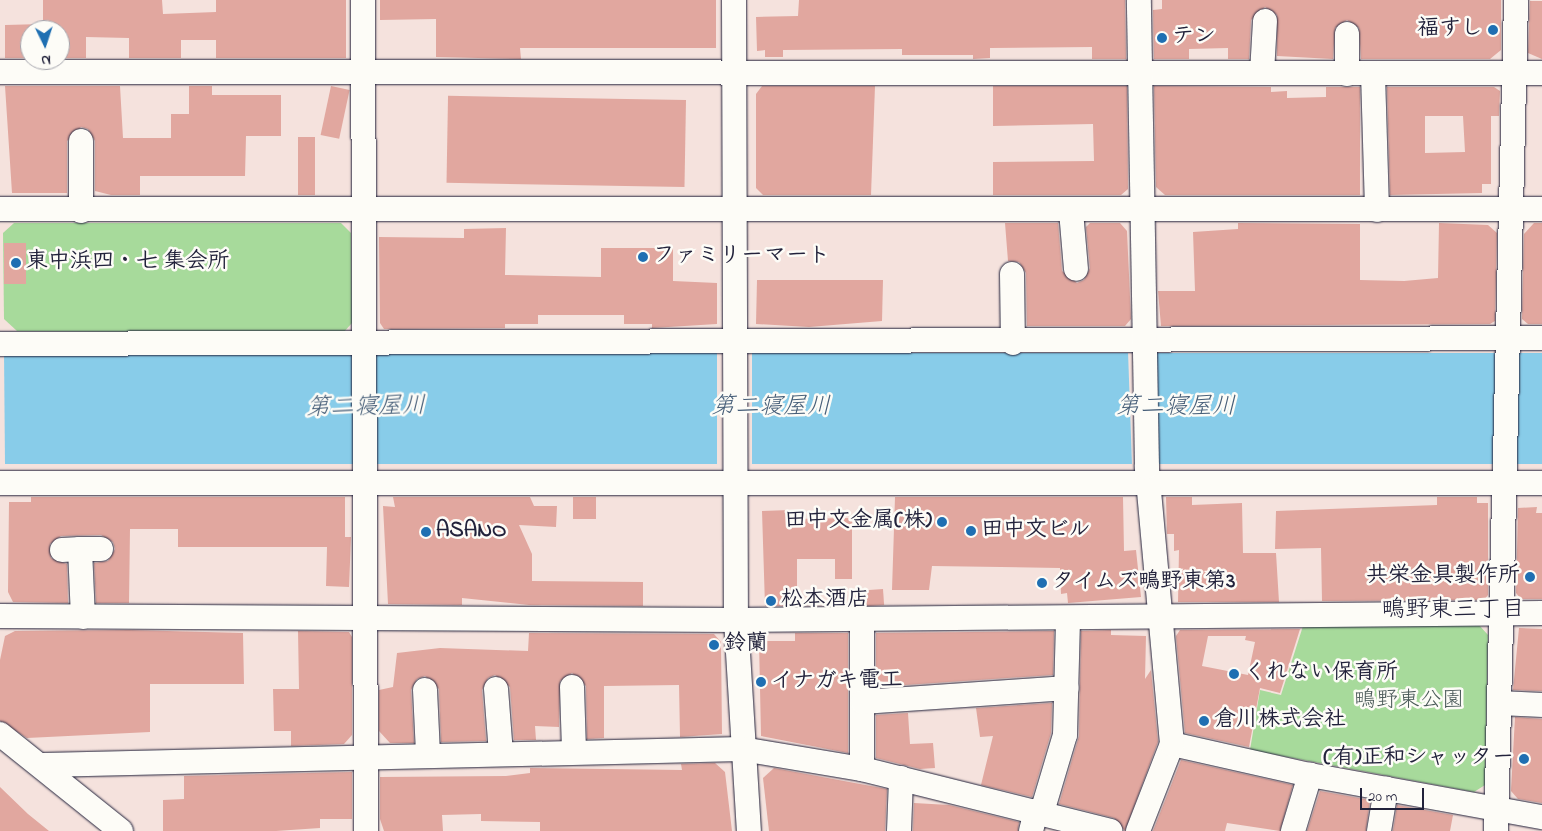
<!DOCTYPE html>
<meta charset="utf-8">
<style>
body{margin:0}
#map{position:relative;width:1542px;height:831px;overflow:hidden;background:#f5e2dd;font-family:"Indie Flower","Klee One",sans-serif}
div>[style]{position:absolute}
.green>*{inset:0;background:#a7da9b}
.water>*{inset:0;background:#88cce9;transform-origin:0 0}
.pier>*{inset:0;background:#f5e2dd;transform-origin:0 0}
.building>*{inset:0;background:#e1a79f;transform-origin:0 0}
.roads{filter:drop-shadow(0 0 1px #22223b) drop-shadow(0 0 1px #22223b)}
.minor>*{height:24px;margin:-12px;padding:0 12px;transform-origin:12px;border-radius:12px;background:#fdfcf7}
.dots>*{width:14px;height:14px;translate:-50% -50%;box-sizing:border-box;border:2px solid #fdfcf7;border-radius:50%}
span{translate:-50% -50%;white-space:nowrap;text-align:center;line-height:1.15;-webkit-text-stroke:5px #fdfcf7;paint-order:stroke}
.poi-label{font-size:22px;color:#22223b;font-weight:700}
.right{translate:-100% -50%;text-align:right}
.left{translate:0 -50%;text-align:left}
.park-label{font-size:22px;color:#4a5958}
.water-label{font-size:24px;color:#465e78;font-style:italic}
.neighbourhood-label{font-size:24px;color:#22223b}
.north{position:absolute;left:20px;top:20px;width:50px;height:50px;box-sizing:border-box;background:#fdfcf7;border:1px solid #a5a5ac;border-radius:50%;rotate:176deg;font-size:14px;font-weight:700;line-height:20px;text-align:center;color:#22223b}
.north::after{content:'';display:block;margin:auto;width:18px;height:22px;background:#1f6fb2;clip-path:polygon(50% 0,100% 100%,50% 72%,0 100%)}
.scale{position:absolute;left:1360px;top:788px;width:64px;height:22px;box-sizing:border-box;border:2px solid #22223b;border-top:0;padding-left:6px;font-size:15px;line-height:18px;white-space:nowrap;color:#22223b;-webkit-text-stroke:4px #fdfcf7;paint-order:stroke}
</style>
<div id="map">
<div class="green">
<div style="clip-path:polygon(14px 223px,341px 223px,351px 233px,352px 323px,343px 333px,17px 331px,4px 319px,3px 233px)"></div>
<div style="clip-path:polygon(1479px 625px,1488px 635px,1485px 785px,1474px 792px,1250px 750px,1260px 690px,1281px 695px,1303px 626px)"></div>
</div>
<div class="water">
<div style="left:1542px;top:353px;width:111px;height:1542px;rotate:90deg"></div>
</div>
<div class="pier">
<div style="left:717px;top:351px;width:35px;height:114px"></div>
<div style="clip-path:polygon(1128px 351px,1145px 351px,1158px 466px,1132px 466px)"></div>
<div style="clip-path:polygon(0 352px,4px 352px,5px 465px,0 465px)"></div>
</div>
<div class="building">
<div style="clip-path:polygon(43px 0,162px 0,163px 14px,216px 12px,216px 0,346px 0,346px 58px,216px 58px,216px 40px,181px 40px,181px 58px,129px 58px,129px 38px,86px 37px,86px 58px,60px 58px,60px 30px,30px 30px,30px 58px,5px 58px,5px 25px,43px 24px)"></div>
<div style="clip-path:polygon(380px 0,716px 0,716px 48px,520px 48px,521px 59px,436px 57px,436px 19px,380px 20px)"></div>
<div style="clip-path:polygon(799px 0,1125px 0,1126px 59px,1092px 59px,1092px 47px,990px 48px,990px 58px,973px 59px,973px 55px,902px 55px,902px 49px,783px 50px,783px 57px,765px 57px,765px 50px,757px 51px,756px 17px,798px 16px)"></div>
<div style="clip-path:polygon(1162px 0,1501px 0,1501px 50px,1490px 59px,1361px 59px,1359px 28px,1347px 20px,1335px 28px,1333px 59px,1277px 56px,1277px 15px,1265px 7px,1251px 20px,1249px 59px,1228px 59px,1228px 48px,1189px 49px,1189px 59px,1154px 59px,1153px 10px,1162px 9px)"></div>
<div style="clip-path:polygon(1530px 1px,1542px 1px,1542px 59px,1528px 53px)"></div>
<div style="clip-path:polygon(5px 86px,120px 86px,123px 138px,171px 138px,171px 114px,189px 114px,189px 86px,212px 86px,212px 95px,281px 95px,281px 136px,246px 136px,245px 176px,140px 176px,140px 195px,111px 195px,95px 191px,95px 141px,88px 129px,81px 127px,67px 141px,67px 193px,12px 193px)"></div>
<div style="left:331px;top:86px;width:19px;height:50px;rotate:12deg"></div>
<div style="clip-path:polygon(762px 86px,875px 86px,871px 195px,763px 195px,756px 188px,756px 94px)"></div>
<div style="clip-path:polygon(993px 86px,1127px 86px,1128px 189px,1121px 195px,993px 195px,993px 162px,1094px 161px,1093px 124px,993px 126px)"></div>
<div style="clip-path:polygon(1154px 86px,1271px 87px,1271px 92px,1287px 91px,1287px 98px,1326px 97px,1326px 87px,1360px 87px,1360px 195px,1165px 195px,1156px 187px)"></div>
<div style="clip-path:polygon(evenodd,1387px 87px,1494px 87px,1500px 91px,1499px 116px,1491px 116px,1491px 184px,1482px 184px,1482px 193px,1390px 195px,1387px 87px,1425px 116px,1463px 116px,1465px 152px,1425px 153px,1425px 116px)"></div>
<div style="left:686px;top:100px;width:87px;height:238px;rotate:91deg"></div>
<div style="left:298px;top:137px;width:17px;height:58px"></div>
<div style="clip-path:polygon(1005px 223px,1058px 223px,1062px 271px,1077px 283px,1084px 280px,1090px 268px,1086px 227px,1090px 223px,1120px 223px,1127px 231px,1131px 319px,1125px 326px,1027px 326px,1026px 273px,1019px 262px,1008px 261px)"></div>
<div style="clip-path:polygon(1238px 223px,1360px 224px,1360px 280px,1404px 281px,1438px 278px,1439px 223px,1488px 225px,1497px 233px,1495px 321px,1490px 324px,1161px 326px,1158px 291px,1195px 291px,1193px 232px,1238px 229px)"></div>
<div style="clip-path:polygon(1534px 223px,1542px 223px,1542px 324px,1528px 324px,1522px 319px,1524px 234px)"></div>
<div style="clip-path:polygon(506px 228px,505px 275px,601px 277px,601px 248px,673px 248px,673px 281px,717px 283px,717px 324px,652px 328px,652px 324px,624px 324px,624px 315px,538px 315px,538px 324px,505px 324px,505px 328px,384px 329px,380px 323px,379px 237px,464px 238px,464px 229px)"></div>
<div style="left:4px;top:243px;width:22px;height:41px"></div>
<div style="clip-path:polygon(757px 280px,883px 280px,882px 321px,809px 327px,756px 324px)"></div>
<div style="clip-path:polygon(31px 497px,345px 497px,345px 537px,351px 537px,349px 587px,326px 586px,327px 547px,178px 547px,178px 529px,130px 529px,129px 603px,96px 603px,94px 563px,108px 561px,115px 549px,113px 542px,101px 535px,61px 536px,50px 544px,51px 558px,67px 564px,68px 603px,13px 602px,8px 592px,9px 502px,31px 502px)"></div>
<div style="clip-path:polygon(393px 497px,530px 497px,534px 506px,557px 506px,556px 527px,519px 525px,532px 554px,532px 581px,643px 582px,643px 606px,529px 605px,462px 598px,462px 605px,388px 604px,383px 506px,395px 507px)"></div>
<div style="left:573px;top:497px;width:23px;height:22px"></div>
<div style="clip-path:polygon(895px 497px,1123px 497px,1124px 551px,1136px 550px,1141px 597px,1068px 603px,1067px 593px,1061px 594px,1060px 568px,932px 566px,929px 590px,892px 590px)"></div>
<div style="clip-path:polygon(1166px 497px,1192px 497px,1192px 505px,1242px 503px,1243px 553px,1276px 553px,1279px 602px,1178px 602px,1179px 550px,1174px 551px,1174px 534px,1167px 534px)"></div>
<div style="clip-path:polygon(1437px 497px,1477px 497px,1477px 503px,1488px 503px,1488px 595px,1484px 600px,1322px 601px,1321px 548px,1275px 549px,1276px 511px,1437px 505px)"></div>
<div style="clip-path:polygon(1537px 507px,1536px 513px,1542px 513px,1542px 599px,1521px 599px,1516px 593px,1518px 508px)"></div>
<div style="clip-path:polygon(790px 510px,790px 519px,852px 518px,852px 579px,835px 579px,835px 559px,797px 559px,797px 606px,765px 606px,762px 511px)"></div>
<div style="left:883px;top:589px;width:16px;height:28px;rotate:86deg"></div>
<div style="clip-path:polygon(1519px 628px,1542px 629px,1542px 691px,1513px 690px)"></div>
<div style="clip-path:polygon(evenodd,1300px 629px,1280px 693px,1260px 688px,1249px 747px,1185px 733px,1176px 636px,1180px 630px,1300px 629px,1208px 636px,1246px 636px,1245px 640px,1255px 642px,1248px 675px,1202px 666px,1208px 636px)"></div>
<div style="clip-path:polygon(129px 630px,243px 633px,244px 684px,150px 684px,150px 732px,27px 738px,0 721px,0 660px,5px 636px,15px 631px)"></div>
<div style="clip-path:polygon(1111px 630px,1111px 635px,1146px 636px,1145px 679px,1151px 670px,1158px 742px,1125px 831px,1114px 818px,1059px 804px,1079px 736px,1081px 631px)"></div>
<div style="clip-path:polygon(298px 631px,349px 632px,352px 637px,352px 735px,344px 744px,291px 746px,291px 731px,274px 731px,273px 689px,299px 689px)"></div>
<div style="clip-path:polygon(1054px 631px,1053px 675px,876px 687px,876px 633px)"></div>
<div style="clip-path:polygon(529px 633px,714px 634px,721px 642px,722px 734px,680px 737px,679px 685px,604px 686px,604px 738px,587px 739px,586px 686px,572px 673px,560px 681px,559px 727px,535px 726px,536px 740px,514px 740px,510px 687px,495px 675px,488px 678px,482px 690px,486px 741px,441px 742px,439px 689px,425px 676px,417px 679px,411px 690px,414px 743px,390px 743px,379px 731px,379px 690px,393px 687px,397px 653px,440px 648px,528px 651px)"></div>
<div style="clip-path:polygon(795px 633px,848px 633px,848px 753px,761px 736px,759px 641px,795px 641px)"></div>
<div style="clip-path:polygon(1052px 703px,1051px 733px,1032px 797px,981px 785px,993px 736px,980px 737px,976px 708px)"></div>
<div style="clip-path:polygon(908px 713px,910px 744px,933px 743px,935px 768px,920px 769px,876px 758px,876px 715px)"></div>
<div style="clip-path:polygon(1515px 717px,1542px 719px,1542px 803px,1518px 799px,1511px 791px)"></div>
<div style="clip-path:polygon(1181px 760px,1293px 785px,1280px 831px,1227px 823px,1225px 831px,1153px 831px)"></div>
<div style="clip-path:polygon(715px 763px,725px 772px,732px 831px,540px 831px,540px 822px,481px 821px,481px 814px,442px 815px,443px 831px,384px 831px,380px 819px,380px 777px,506px 776px,530px 773px,530px 768px,682px 770px,681px 764px)"></div>
<div style="clip-path:polygon(774px 768px,887px 789px,885px 831px,769px 831px,763px 778px)"></div>
<div style="clip-path:polygon(352px 772px,352px 819px,320px 819px,320px 828px,276px 831px,163px 831px,163px 800px,184px 799px,184px 776px)"></div>
<div style="clip-path:polygon(0 787px,28px 814px,49px 831px,0 831px)"></div>
<div style="clip-path:polygon(1320px 791px,1370px 800px,1366px 831px,1307px 831px)"></div>
<div style="clip-path:polygon(914px 803px,949px 805px,1019px 822px,1018px 831px,913px 831px)"></div>
<div style="clip-path:polygon(1397px 805px,1453px 815px,1450px 831px,1393px 831px)"></div>
</div>
<div class="roads">
<div class="minor">
<div style="left:363px;top:0;width:831px;rotate:89.79deg"></div>
<div style="left:734px;top:0;width:620px;rotate:89.82deg"></div>
<div style="left:736px;top:620px;width:211px;rotate:86.5deg"></div>
<div style="left:0;top:72px;width:1542px;rotate:0.04deg"></div>
<div style="left:1262px;top:73px;width:52px;rotate:-86.7deg"></div>
<div style="left:1347px;top:74px;width:40px;rotate:-90deg"></div>
<div style="left:1373px;top:74px;width:136px;rotate:88.3deg"></div>
<div style="left:81px;top:141px;width:70px;rotate:90deg"></div>
<div style="left:0;top:209px;width:1542px"></div>
<div style="left:1071px;top:211px;width:58px;rotate:85.1deg"></div>
<div style="left:1012px;top:274px;width:69px;rotate:89.2deg"></div>
<div style="left:0;top:344px;width:1542px;rotate:-0.22deg"></div>
<div style="left:0;top:483px;width:1542px"></div>
<div style="left:80px;top:549px;width:21px"></div>
<div style="left:62px;top:550px;width:18px;rotate:-3deg"></div>
<div style="left:80px;top:549px;width:68px;rotate:87.5deg"></div>
<div style="left:0;top:616px;width:736px;rotate:0.31deg"></div>
<div style="left:736px;top:620px;width:806px;rotate:-0.5deg"></div>
<div style="left:862px;top:618px;width:151px;rotate:90deg"></div>
<div style="left:572px;top:687px;width:65px;rotate:88.2deg"></div>
<div style="left:496px;top:689px;width:65px;rotate:85.6deg"></div>
<div style="left:425px;top:690px;width:63px;rotate:87.3deg"></div>
<div style="left:863px;top:702px;width:204px;rotate:-3.9deg"></div>
<div style="left:1500px;top:703px;width:42px;rotate:2.7deg"></div>
<div style="left:0;top:734px;width:155px;rotate:38.7deg"></div>
<div style="left:1172px;top:744px;width:141px;rotate:12.7deg"></div>
<div style="left:1310px;top:775px;width:236px;rotate:10.3deg"></div>
<div style="left:44px;top:765px;width:698px;rotate:-1.31deg"></div>
<div style="left:742px;top:749px;width:122px;rotate:9.5deg"></div>
<div style="left:862px;top:769px;width:256px;rotate:14deg"></div>
<div style="left:1042px;top:812px;width:80px;rotate:-73.4deg"></div>
<div style="left:1065px;top:735px;width:117px;rotate:-88.5deg"></div>
<div style="left:899px;top:831px;width:53px;rotate:-87.8deg"></div>
<div style="left:1031px;top:831px;width:21px;rotate:-76deg"></div>
<div style="left:1138px;top:831px;width:93px;rotate:-68.7deg"></div>
<div style="left:1172px;top:744px;width:278px;rotate:-95.2deg"></div>
<div style="left:1147px;top:467px;width:467px;rotate:-91deg"></div>
<div style="left:1293px;top:831px;width:59px;rotate:-73.1deg"></div>
<div style="left:1379px;top:831px;width:43px;rotate:-80.5deg"></div>
<div style="left:1496px;top:831px;width:831px;rotate:-88.62deg"></div>
</div>
</div>
<div class="dots">
<div style="left:1493px;top:30px;background:#1f6fb2"></div>
<div style="left:1162px;top:38px;background:#1f6fb2"></div>
<div style="left:643px;top:257px;background:#1f6fb2"></div>
<div style="left:16px;top:263px;background:#1f6fb2"></div>
<div style="left:942px;top:522px;background:#1f6fb2"></div>
<div style="left:971px;top:531px;background:#1f6fb2"></div>
<div style="left:426px;top:532px;background:#1f6fb2"></div>
<div style="left:1530px;top:577px;background:#1f6fb2"></div>
<div style="left:1042px;top:583px;background:#1f6fb2"></div>
<div style="left:771px;top:601px;background:#1f6fb2"></div>
<div style="left:714px;top:645px;background:#1f6fb2"></div>
<div style="left:1234px;top:674px;background:#1f6fb2"></div>
<div style="left:761px;top:682px;background:#1f6fb2"></div>
<div style="left:1204px;top:721px;background:#1f6fb2"></div>
<div style="left:1524px;top:759px;background:#1f6fb2"></div>
</div>
<div class="poi-label">
<span class="right" style="left:1483px;top:30px">福すし</span>
<span class="left" style="left:1172px;top:38px">テン</span>
<span class="left" style="left:653px;top:257px">ファミリーマート</span>
<span class="left" style="left:26px;top:263px">東中浜四・七 集会所</span>
<span class="right" style="left:932px;top:522px">田中文金属(株)</span>
<span class="left" style="left:981px;top:531px">田中文ビル</span>
<span class="left" style="left:436px;top:532px">ASANO</span>
<span class="right" style="left:1520px;top:577px">共栄金具製作所</span>
<span class="left" style="left:1052px;top:583px">タイムズ鴫野東第3</span>
<span class="left" style="left:781px;top:601px">松本酒店</span>
<span class="left" style="left:724px;top:645px">鈴蘭</span>
<span class="left" style="left:1244px;top:674px">くれない保育所</span>
<span class="left" style="left:771px;top:682px">イナガキ電工</span>
<span class="left" style="left:1214px;top:721px">倉川株式会社</span>
<span class="right" style="left:1514px;top:759px">(有)正和シャッター</span>
</div>
<div class="park-label">
<span style="left:1409px;top:702px">鴫野東公園</span>
</div>
<div class="water-label">
<span style="left:366px;top:408px;rotate:-1deg">第二寝屋川</span>
<span style="left:771px;top:408px">第二寝屋川</span>
<span style="left:1176px;top:408px">第二寝屋川</span>
</div>
<div class="neighbourhood-label">
<span style="left:1453px;top:611px">鴫野東三丁目</span>
</div>
<div class="north">N</div>
<div class="scale">20 m</div>
</div>
